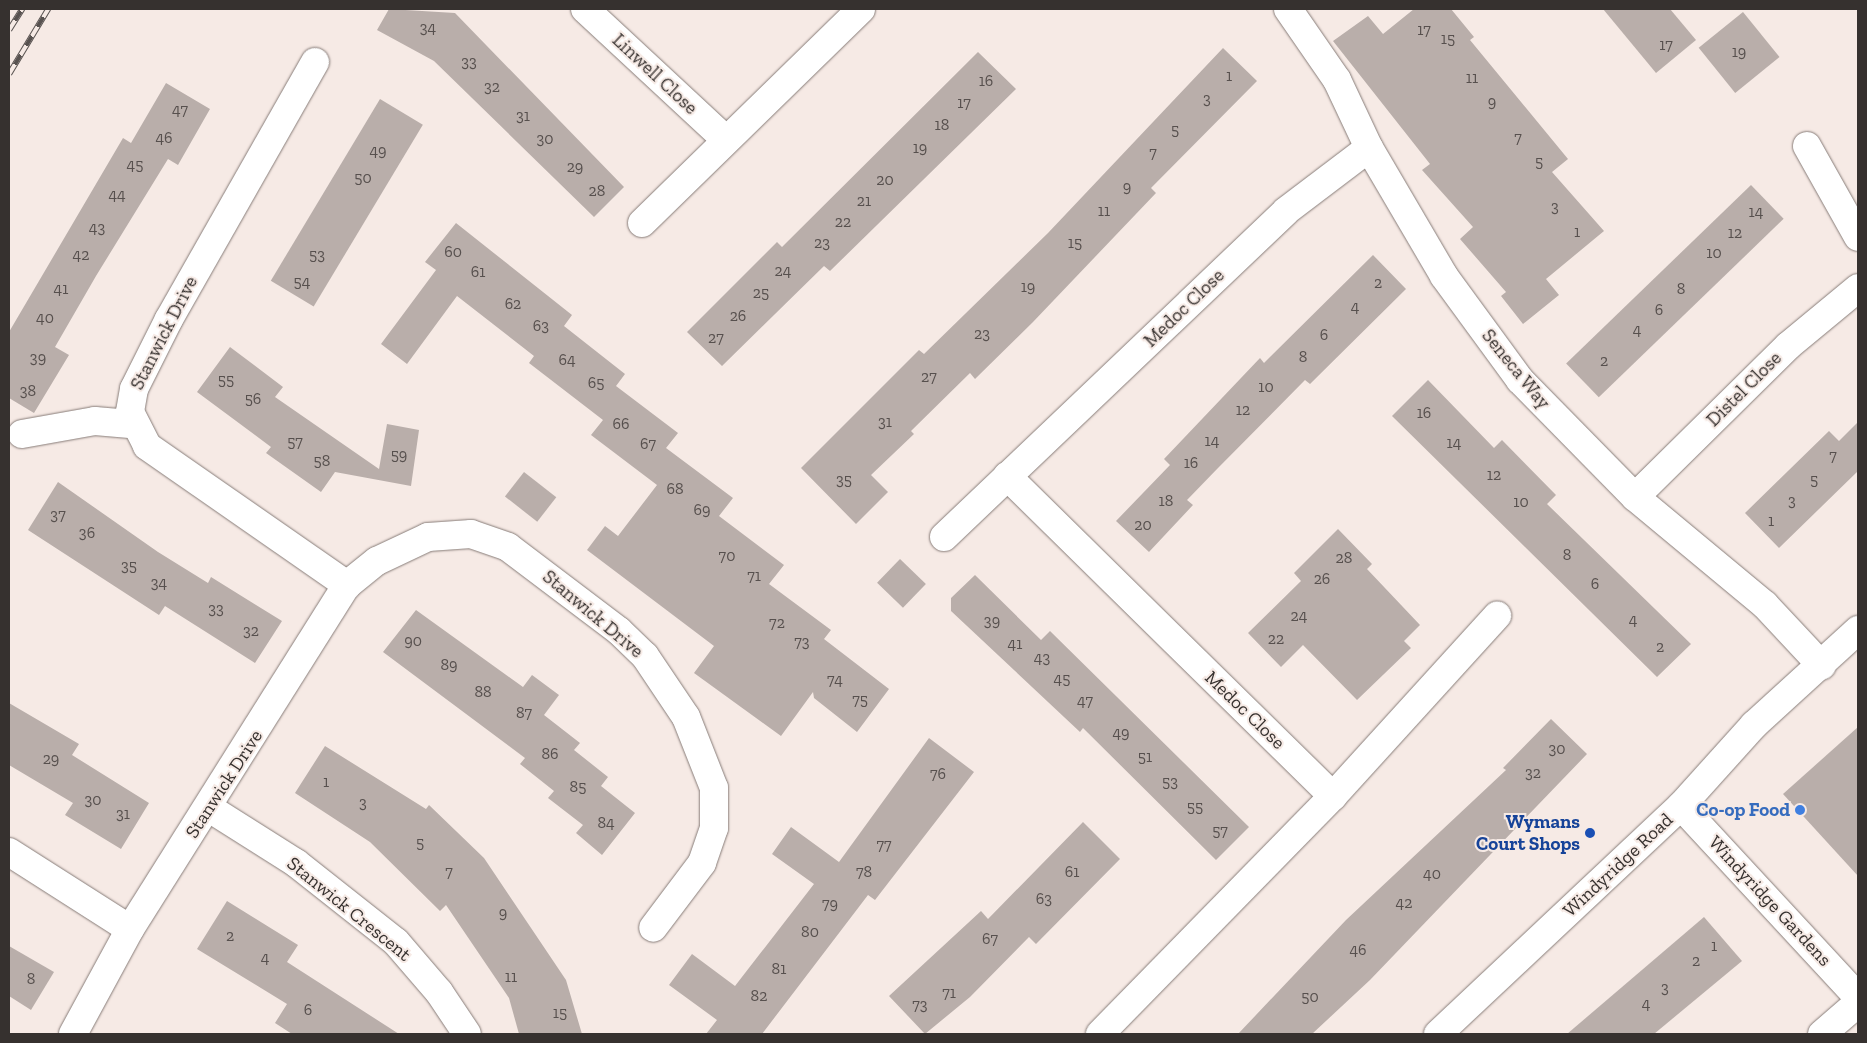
<!DOCTYPE html>
<style>
body{margin:0}
#map{position:relative;width:1867px;height:1043px;overflow:hidden;background:#f6eae5;font-family:"Zilla Slab",serif}
div>[style]{position:absolute}
.building>*{inset:0;background:#b9aeaa;transform-origin:0 0}
.roads{filter:drop-shadow(0 0 1px #877c78) drop-shadow(0 0 1px #877c78)}
.minor>*{height:28px;margin:-14px;padding:0 14px;transform-origin:14px;border-radius:14px;background:#fff}
.tertiary>*{height:28px;margin:-14px;padding:0 14px;transform-origin:14px;border-radius:14px;background:#fff}
.rail>*{height:5.5px;margin-top:-2.75px;transform-origin:0;background:repeating-linear-gradient(90deg,#f6eae5 0 11px,#585250 0 22px);box-sizing:border-box;border-block:1px solid #585250}
.dots>*{width:14px;height:14px;translate:-50% -50%;box-sizing:border-box;border:2px solid #f6eae5;border-radius:50%}
span{translate:-50% -50%;white-space:nowrap;text-align:center;line-height:1.15;-webkit-text-stroke:4px #f6eae5;paint-order:stroke}
.number-label{font-size:16px;color:#57504e}
.number-label span{-webkit-text-stroke-width:0}
.street-label{font-size:19px;color:#36312f}
.shop-label{font-size:19px;color:#366cbe;font-weight:700}
.right{translate:-100% -50%;text-align:right}
.transit-label{font-size:19px;color:#164399;font-weight:700}
.frame{position:absolute;inset:0;border:10px solid #36312f;pointer-events:none}
</style>
<div id="map">
<div class="building">
<div style="clip-path:polygon(389px 9px,455px 13px,624px 187px,594px 217px,434px 61px,377px 30px)"></div>
<div style="clip-path:polygon(1414px 9px,1451px 9px,1474px 37px,1470px 40px,1568px 159px,1552px 172px,1604px 231px,1546px 279px,1559px 295px,1523px 324px,1501px 296px,1506px 292px,1460px 239px,1473px 227px,1422px 170px,1430px 164px,1333px 41px,1368px 16px,1383px 34px)"></div>
<div style="clip-path:polygon(1603px 9px,1670px 9px,1696px 40px,1656px 73px)"></div>
<div style="left:1743px;top:12px;width:58px;height:57px;rotate:51deg"></div>
<div style="clip-path:polygon(1223px 48px,1257px 81px,1151px 188px,1156px 193px,1033px 322px,975px 379px,970px 373px,911px 431px,914px 434px,871px 475px,888px 492px,856px 524px,801px 468px,919px 350px,924px 354px,1048px 233px)"></div>
<div style="clip-path:polygon(978px 52px,1016px 89px,830px 271px,824px 266px,722px 366px,687px 332px,777px 242px,782px 247px)"></div>
<div style="clip-path:polygon(166px 83px,210px 109px,178px 165px,168px 159px,96px 276px,55px 347px,69px 355px,34px 413px,9px 398px,9px 332px,123px 138px,131px 143px)"></div>
<div style="left:380px;top:99px;width:50px;height:212px;rotate:31deg"></div>
<div style="left:1751px;top:185px;width:47px;height:257px;rotate:46deg"></div>
<div style="clip-path:polygon(456px 223px,572px 315px,564px 326px,625px 374px,616px 386px,678px 433px,666px 448px,733px 498px,719px 516px,784px 565px,769px 584px,831px 630px,824px 639px,889px 689px,857px 732px,814px 698px,813px 692px,781px 736px,694px 673px,714px 646px,587px 550px,605px 526px,618px 536px,657px 485px,591px 435px,603px 420px,529px 363px,534px 356px,457px 296px,407px 364px,381px 344px,436px 270px,425px 262px)"></div>
<div style="clip-path:polygon(1373px 255px,1406px 289px,1310px 384px,1305px 380px,1218px 468px,1187px 500px,1193px 505px,1149px 552px,1116px 521px,1170px 465px,1164px 459px,1260px 358px,1264px 363px)"></div>
<div style="clip-path:polygon(230px 347px,283px 387px,275px 397px,379px 469px,387px 424px,419px 430px,411px 486px,335px 472px,321px 492px,266px 453px,271px 447px,197px 392px)"></div>
<div style="clip-path:polygon(1428px 380px,1494px 448px,1502px 440px,1556px 495px,1547px 504px,1691px 644px,1657px 677px,1392px 416px)"></div>
<div style="clip-path:polygon(1858px 422px,1858px 471px,1779px 548px,1745px 513px,1829px 431px,1839px 441px)"></div>
<div style="left:524px;top:472px;width:41px;height:31px;rotate:38deg"></div>
<div style="clip-path:polygon(58px 482px,158px 552px,208px 583px,211px 577px,282px 621px,255px 663px,165px 606px,159px 615px,28px 530px)"></div>
<div style="clip-path:polygon(1338px 529px,1372px 564px,1367px 569px,1420px 625px,1404px 641px,1411px 648px,1357px 700px,1303px 645px,1281px 667px,1248px 633px,1301px 581px,1294px 573px)"></div>
<div style="left:900px;top:559px;width:36px;height:33px;rotate:44deg"></div>
<div style="clip-path:polygon(975px 575px,1041px 640px,1050px 631px,1249px 827px,1216px 860px,1083px 728px,1080px 732px,951px 611px,951px 598px)"></div>
<div style="clip-path:polygon(416px 610px,523px 687px,532px 675px,559px 695px,544px 715px,580px 743px,574px 750px,608px 777px,601px 786px,635px 813px,602px 855px,576px 833px,583px 825px,548px 798px,554px 791px,520px 764px,525px 758px,383px 652px)"></div>
<div style="clip-path:polygon(9px 703px,79px 744px,72px 755px,149px 803px,121px 849px,65px 815px,73px 803px,9px 765px)"></div>
<div style="clip-path:polygon(1551px 719px,1587px 754px,1370px 980px,1312px 1034px,1238px 1034px,1346px 920px,1506px 770px,1503px 768px)"></div>
<div style="clip-path:polygon(1858px 727px,1858px 876px,1783px 794px)"></div>
<div style="clip-path:polygon(929px 738px,974px 772px,875px 900px,868px 895px,762px 1034px,706px 1034px,717px 1020px,669px 985px,692px 954px,735px 986px,814px 884px,772px 854px,791px 827px,839px 862px)"></div>
<div style="clip-path:polygon(325px 746px,426px 809px,429px 805px,484px 858px,566px 980px,582px 1034px,519px 1034px,509px 998px,446px 905px,440px 911px,370px 842px,295px 793px)"></div>
<div style="clip-path:polygon(1083px 822px,1120px 859px,1036px 944px,1029px 937px,970px 997px,925px 1034px,889px 996px,981px 911px,988px 919px)"></div>
<div style="clip-path:polygon(227px 901px,298px 945px,287px 962px,399px 1034px,292px 1034px,275px 1023px,287px 1004px,197px 949px)"></div>
<div style="clip-path:polygon(1704px 917px,1742px 961px,1654px 1034px,1567px 1034px)"></div>
<div style="clip-path:polygon(9px 946px,54px 972px,31px 1010px,9px 996px)"></div>
</div>
<div class="roads">
<div class="minor">
<div style="left:585px;top:9px;width:190px;rotate:42.9deg"></div>
<div style="left:1288px;top:9px;width:86px;rotate:55.4deg"></div>
<div style="left:1337px;top:80px;width:75px;rotate:64.8deg"></div>
<div style="left:1369px;top:148px;width:148px;rotate:59.6deg"></div>
<div style="left:1444px;top:276px;width:129px;rotate:53.8deg"></div>
<div style="left:1520px;top:380px;width:164px;rotate:45.5deg"></div>
<div style="left:1635px;top:497px;width:169px;rotate:39.7deg"></div>
<div style="left:1765px;top:605px;width:83px;rotate:46.9deg"></div>
<div style="left:315px;top:62px;width:296px;rotate:119.6deg"></div>
<div style="left:169px;top:319px;width:78px;rotate:116.6deg"></div>
<div style="left:134px;top:389px;width:23px;rotate:100deg"></div>
<div style="left:130px;top:412px;width:38px;rotate:63deg"></div>
<div style="left:147px;top:446px;width:244px;rotate:34.8deg"></div>
<div style="left:1807px;top:146px;width:104px;rotate:60.7deg"></div>
<div style="left:642px;top:223px;width:306px;rotate:-44.3deg"></div>
<div style="left:22px;top:434px;width:74px;rotate:-10.1deg"></div>
<div style="left:95px;top:421px;width:38px;rotate:5deg"></div>
<div style="left:1007px;top:476px;width:457px;rotate:44.5deg"></div>
<div style="left:1635px;top:497px;width:215px;rotate:-44.6deg"></div>
<div style="left:1788px;top:346px;width:91px;rotate:-39.6deg"></div>
<div style="left:944px;top:537px;width:472px;rotate:-43.6deg"></div>
<div style="left:1286px;top:211px;width:104px;rotate:-37.2deg"></div>
<div style="left:1681px;top:806px;width:260px;rotate:47.2deg"></div>
<div style="left:209px;top:808px;width:103px;rotate:32.3deg"></div>
<div style="left:296px;top:863px;width:127px;rotate:38.3deg"></div>
<div style="left:396px;top:942px;width:66px;rotate:49.3deg"></div>
<div style="left:439px;top:992px;width:50px;rotate:56.3deg"></div>
<div style="left:9px;top:852px;width:143px;rotate:32.5deg"></div>
<div style="left:73px;top:1034px;width:119px;rotate:-61.5deg"></div>
<div style="left:130px;top:929px;width:407px;rotate:-57.8deg"></div>
<div style="left:347px;top:585px;width:38px;rotate:-39deg"></div>
<div style="left:377px;top:561px;width:56px;rotate:-25.2deg"></div>
<div style="left:428px;top:537px;width:43px;rotate:-4deg"></div>
<div style="left:471px;top:534px;width:39px;rotate:19deg"></div>
<div style="left:508px;top:547px;width:139px;rotate:37.1deg"></div>
<div style="left:619px;top:631px;width:36px;rotate:44deg"></div>
<div style="left:645px;top:656px;width:73px;rotate:56.1deg"></div>
<div style="left:686px;top:717px;width:76px;rotate:68.5deg"></div>
<div style="left:714px;top:788px;width:40px;rotate:90deg"></div>
<div style="left:714px;top:828px;width:37px;rotate:109deg"></div>
<div style="left:702px;top:863px;width:81px;rotate:127deg"></div>
<div style="left:1100px;top:1034px;width:333px;rotate:-45.6deg"></div>
<div style="left:1333px;top:796px;width:244px;rotate:-47.7deg"></div>
<div style="left:1822px;top:1034px;width:48px;rotate:-40.7deg"></div>
</div>
<div class="tertiary">
<div style="left:1438px;top:1034px;width:333px;rotate:-43.2deg"></div>
<div style="left:1681px;top:806px;width:109px;rotate:-48deg"></div>
<div style="left:1754px;top:725px;width:141px;rotate:-42.4deg"></div>
</div>
</div>
<div class="rail">
<div style="left:9px;top:30px;width:25px;rotate:-58deg"></div>
<div style="left:9px;top:74px;width:76px;rotate:-59deg"></div>
</div>
<div class="dots">
<div style="left:1800px;top:810px;background:#3f7fe0"></div>
<div style="left:1590px;top:833px;background:#1a4fb4"></div>
</div>
<div class="number-label">
<span style="left:428px;top:28px">34</span>
<span style="left:1424px;top:30px">17</span>
<span style="left:1448px;top:39px">15</span>
<span style="left:1666px;top:45px">17</span>
<span style="left:1739px;top:52px">19</span>
<span style="left:469px;top:62px">33</span>
<span style="left:1229px;top:76px">1</span>
<span style="left:1472px;top:78px">11</span>
<span style="left:986px;top:81px">16</span>
<span style="left:492px;top:87px">32</span>
<span style="left:1207px;top:99px">3</span>
<span style="left:1492px;top:102px">9</span>
<span style="left:964px;top:103px">17</span>
<span style="left:180px;top:110px">47</span>
<span style="left:523px;top:116px">31</span>
<span style="left:942px;top:125px">18</span>
<span style="left:1175px;top:130px">5</span>
<span style="left:164px;top:138px">46</span>
<span style="left:1518px;top:138px">7</span>
<span style="left:545px;top:139px">30</span>
<span style="left:920px;top:148px">19</span>
<span style="left:378px;top:151px">49</span>
<span style="left:1153px;top:153px">7</span>
<span style="left:1539px;top:162px">5</span>
<span style="left:135px;top:165px">45</span>
<span style="left:575px;top:167px">29</span>
<span style="left:363px;top:178px">50</span>
<span style="left:885px;top:180px">20</span>
<span style="left:1127px;top:187px">9</span>
<span style="left:597px;top:191px">28</span>
<span style="left:117px;top:195px">44</span>
<span style="left:864px;top:201px">21</span>
<span style="left:1555px;top:207px">3</span>
<span style="left:1104px;top:211px">11</span>
<span style="left:1756px;top:212px">14</span>
<span style="left:843px;top:222px">22</span>
<span style="left:97px;top:228px">43</span>
<span style="left:1577px;top:232px">1</span>
<span style="left:1735px;top:233px">12</span>
<span style="left:822px;top:243px">23</span>
<span style="left:1075px;top:243px">15</span>
<span style="left:453px;top:252px">60</span>
<span style="left:1714px;top:253px">10</span>
<span style="left:81px;top:255px">42</span>
<span style="left:317px;top:255px">53</span>
<span style="left:783px;top:271px">24</span>
<span style="left:478px;top:272px">61</span>
<span style="left:302px;top:282px">54</span>
<span style="left:1378px;top:283px">2</span>
<span style="left:1028px;top:287px">19</span>
<span style="left:61px;top:289px">41</span>
<span style="left:1681px;top:289px">8</span>
<span style="left:761px;top:293px">25</span>
<span style="left:513px;top:304px">62</span>
<span style="left:1355px;top:307px">4</span>
<span style="left:1659px;top:310px">6</span>
<span style="left:738px;top:316px">26</span>
<span style="left:45px;top:318px">40</span>
<span style="left:541px;top:326px">63</span>
<span style="left:1637px;top:330px">4</span>
<span style="left:982px;top:334px">23</span>
<span style="left:1324px;top:335px">6</span>
<span style="left:716px;top:338px">27</span>
<span style="left:1303px;top:357px">8</span>
<span style="left:38px;top:358px">39</span>
<span style="left:567px;top:360px">64</span>
<span style="left:1604px;top:361px">2</span>
<span style="left:929px;top:377px">27</span>
<span style="left:226px;top:380px">55</span>
<span style="left:596px;top:383px">65</span>
<span style="left:1266px;top:387px">10</span>
<span style="left:28px;top:391px">38</span>
<span style="left:253px;top:399px">56</span>
<span style="left:1243px;top:410px">12</span>
<span style="left:1424px;top:413px">16</span>
<span style="left:885px;top:422px">31</span>
<span style="left:621px;top:424px">66</span>
<span style="left:1212px;top:441px">14</span>
<span style="left:295px;top:442px">57</span>
<span style="left:1454px;top:443px">14</span>
<span style="left:648px;top:444px">67</span>
<span style="left:399px;top:455px">59</span>
<span style="left:1833px;top:456px">7</span>
<span style="left:322px;top:461px">58</span>
<span style="left:1191px;top:463px">16</span>
<span style="left:1494px;top:475px">12</span>
<span style="left:844px;top:480px">35</span>
<span style="left:1814px;top:480px">5</span>
<span style="left:675px;top:489px">68</span>
<span style="left:1166px;top:501px">18</span>
<span style="left:1792px;top:501px">3</span>
<span style="left:1521px;top:502px">10</span>
<span style="left:702px;top:510px">69</span>
<span style="left:58px;top:515px">37</span>
<span style="left:1771px;top:521px">1</span>
<span style="left:1143px;top:525px">20</span>
<span style="left:87px;top:533px">36</span>
<span style="left:1567px;top:555px">8</span>
<span style="left:727px;top:556px">70</span>
<span style="left:1344px;top:558px">28</span>
<span style="left:129px;top:566px">35</span>
<span style="left:754px;top:576px">71</span>
<span style="left:1322px;top:579px">26</span>
<span style="left:159px;top:583px">34</span>
<span style="left:1595px;top:584px">6</span>
<span style="left:216px;top:609px">33</span>
<span style="left:1299px;top:616px">24</span>
<span style="left:1633px;top:620px">4</span>
<span style="left:992px;top:621px">39</span>
<span style="left:777px;top:623px">72</span>
<span style="left:251px;top:631px">32</span>
<span style="left:1276px;top:639px">22</span>
<span style="left:413px;top:641px">90</span>
<span style="left:802px;top:642px">73</span>
<span style="left:1015px;top:644px">41</span>
<span style="left:1660px;top:647px">2</span>
<span style="left:1042px;top:658px">43</span>
<span style="left:449px;top:665px">89</span>
<span style="left:1062px;top:679px">45</span>
<span style="left:835px;top:680px">74</span>
<span style="left:483px;top:692px">88</span>
<span style="left:860px;top:700px">75</span>
<span style="left:1085px;top:701px">47</span>
<span style="left:524px;top:713px">87</span>
<span style="left:1121px;top:733px">49</span>
<span style="left:1557px;top:749px">30</span>
<span style="left:550px;top:754px">86</span>
<span style="left:1145px;top:757px">51</span>
<span style="left:51px;top:759px">29</span>
<span style="left:1533px;top:773px">32</span>
<span style="left:938px;top:774px">76</span>
<span style="left:326px;top:782px">1</span>
<span style="left:1170px;top:782px">53</span>
<span style="left:578px;top:787px">85</span>
<span style="left:93px;top:800px">30</span>
<span style="left:363px;top:803px">3</span>
<span style="left:1195px;top:807px">55</span>
<span style="left:123px;top:814px">31</span>
<span style="left:606px;top:823px">84</span>
<span style="left:1220px;top:831px">57</span>
<span style="left:420px;top:843px">5</span>
<span style="left:884px;top:845px">77</span>
<span style="left:449px;top:872px">7</span>
<span style="left:864px;top:872px">78</span>
<span style="left:1072px;top:872px">61</span>
<span style="left:1432px;top:874px">40</span>
<span style="left:1044px;top:899px">63</span>
<span style="left:1404px;top:903px">42</span>
<span style="left:830px;top:904px">79</span>
<span style="left:503px;top:913px">9</span>
<span style="left:810px;top:932px">80</span>
<span style="left:230px;top:936px">2</span>
<span style="left:990px;top:939px">67</span>
<span style="left:1714px;top:946px">1</span>
<span style="left:1358px;top:950px">46</span>
<span style="left:265px;top:958px">4</span>
<span style="left:1696px;top:961px">2</span>
<span style="left:779px;top:969px">81</span>
<span style="left:511px;top:977px">11</span>
<span style="left:31px;top:979px">8</span>
<span style="left:1665px;top:988px">3</span>
<span style="left:949px;top:993px">71</span>
<span style="left:759px;top:996px">82</span>
<span style="left:1310px;top:997px">50</span>
<span style="left:1646px;top:1004px">4</span>
<span style="left:920px;top:1005px">73</span>
<span style="left:308px;top:1010px">6</span>
<span style="left:560px;top:1013px">15</span>
</div>
<div class="street-label">
<span style="left:655px;top:74px;rotate:43deg">Linwell Close</span>
<span style="left:1184px;top:308px;rotate:-44deg">Medoc Close</span>
<span style="left:164px;top:333px;rotate:-63deg">Stanwick Drive</span>
<span style="left:1516px;top:369px;rotate:51deg">Seneca Way</span>
<span style="left:1744px;top:389px;rotate:-45deg">Distel Close</span>
<span style="left:593px;top:614px;rotate:40deg">Stanwick Drive</span>
<span style="left:1245px;top:710px;rotate:44deg">Medoc Close</span>
<span style="left:224px;top:784px;rotate:-57deg">Stanwick Drive</span>
<span style="left:1618px;top:865px;rotate:-43deg">Windyridge Road</span>
<span style="left:1770px;top:901px;rotate:47deg">Windyridge Gardens</span>
<span style="left:349px;top:909px;rotate:39deg">Stanwick Crescent</span>
</div>
<div class="shop-label">
<span class="right" style="left:1790px;top:810px">Co-op Food</span>
</div>
<div class="transit-label">
<span class="right" style="left:1580px;top:833px">Wymans<br>Court Shops</span>
</div>
<div class="frame"></div>
</div>
